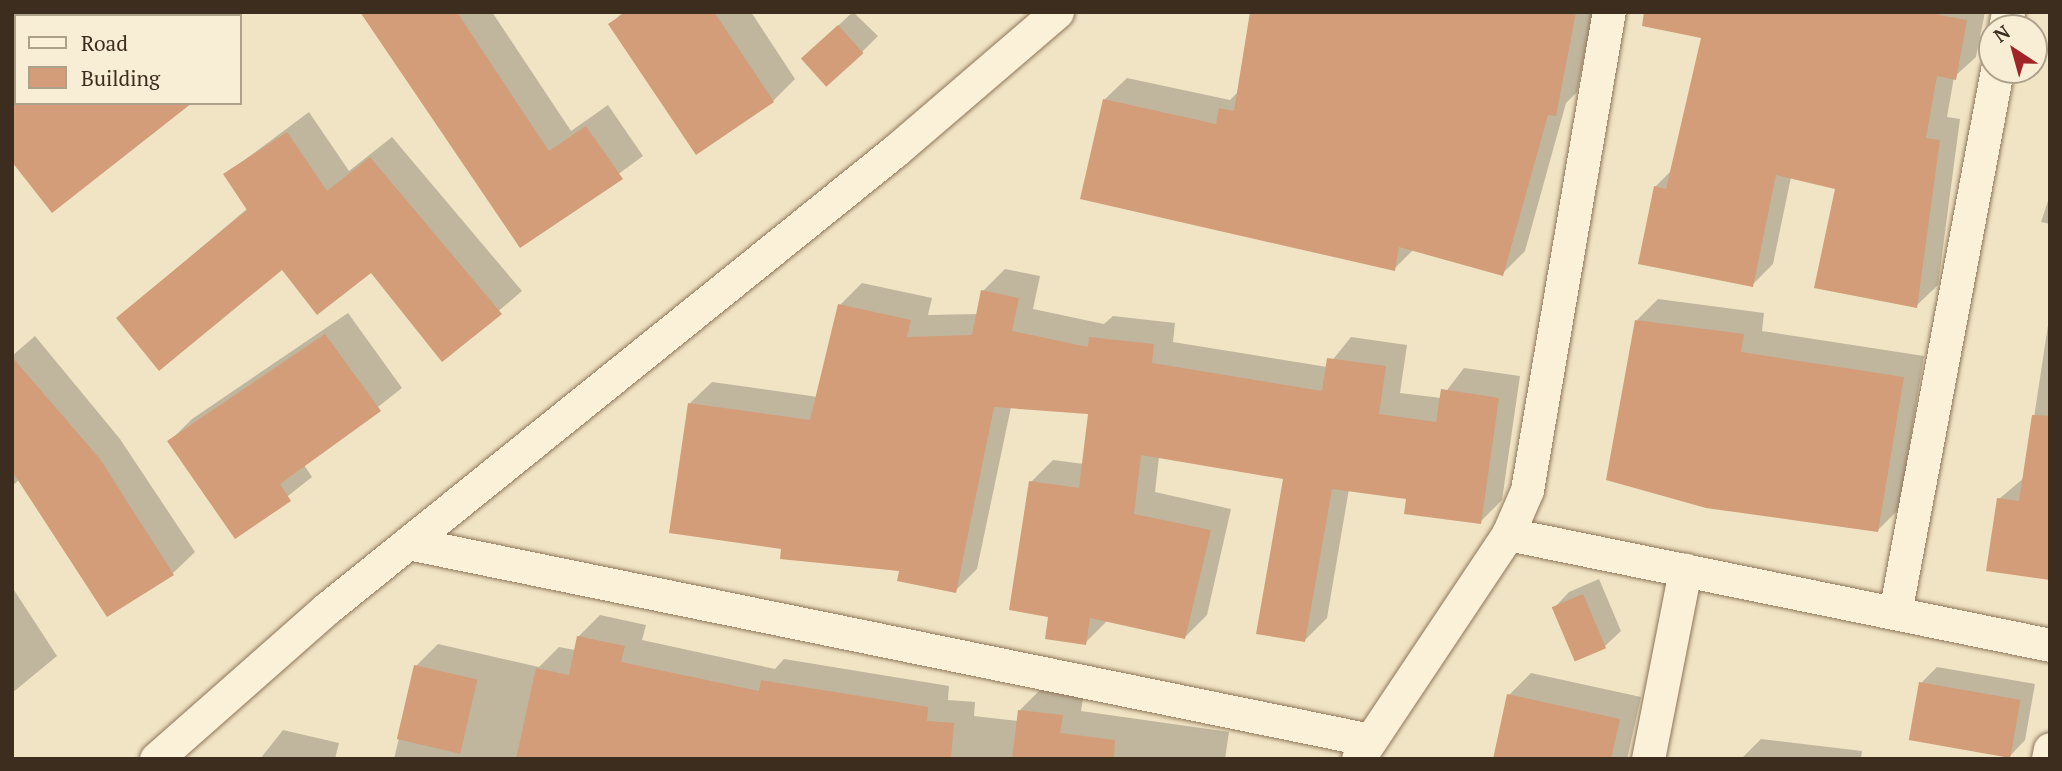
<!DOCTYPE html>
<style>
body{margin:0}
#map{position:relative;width:2062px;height:771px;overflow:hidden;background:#f1e4c5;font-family:"PT Serif",serif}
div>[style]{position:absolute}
.shadow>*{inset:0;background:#0003}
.building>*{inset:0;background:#d29d78;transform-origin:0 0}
.roads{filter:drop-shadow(0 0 2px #8e7559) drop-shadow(0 0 2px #8e7559)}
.minor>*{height:33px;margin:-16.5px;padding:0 16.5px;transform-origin:16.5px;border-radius:16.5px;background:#fbf1d9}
span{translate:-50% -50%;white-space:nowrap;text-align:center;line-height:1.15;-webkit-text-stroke:5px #f8eed5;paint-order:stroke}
.frame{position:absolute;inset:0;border:14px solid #3d2d1e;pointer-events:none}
.legend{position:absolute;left:14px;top:14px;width:228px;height:91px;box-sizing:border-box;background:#f8eed5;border:2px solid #ada18c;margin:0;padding:9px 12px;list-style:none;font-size:21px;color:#3d2d1e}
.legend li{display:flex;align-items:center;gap:14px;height:35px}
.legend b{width:35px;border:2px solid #ada18c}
.north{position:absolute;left:1978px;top:14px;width:70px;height:70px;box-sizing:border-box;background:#f8eed5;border:2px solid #ada18c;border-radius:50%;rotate:324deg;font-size:19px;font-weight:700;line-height:28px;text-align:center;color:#3d2d1e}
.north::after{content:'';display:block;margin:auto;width:24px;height:32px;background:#a12526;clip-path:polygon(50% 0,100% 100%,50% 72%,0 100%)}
</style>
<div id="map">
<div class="shadow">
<div style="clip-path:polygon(12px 12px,162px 12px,165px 16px,16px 16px,12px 160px)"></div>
<div style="clip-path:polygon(362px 12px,492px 12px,571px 131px,608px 105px,643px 156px,520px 246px)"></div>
<div style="clip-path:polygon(623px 12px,751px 12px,795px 79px,773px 101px,610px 25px)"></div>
<div style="clip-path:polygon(853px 12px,878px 36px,862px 52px,803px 58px)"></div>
<div style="clip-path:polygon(1251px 12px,1593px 12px,1577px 92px,1566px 103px,1525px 251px,1502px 274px,1414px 249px,1394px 269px,1104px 100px,1127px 78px,1230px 100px,1238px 92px)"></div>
<div style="clip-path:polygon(1702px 12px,1985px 12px,1976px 57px,1954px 77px,1947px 117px,1960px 119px,1938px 285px,1916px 306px,1837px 187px,1791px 177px,1773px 264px,1752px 285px,1655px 187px,1672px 170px,1703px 37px)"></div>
<div style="clip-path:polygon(309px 112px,349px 171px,392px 137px,522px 291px,442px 359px,372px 270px,282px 267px,118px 318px,248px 208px,226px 174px)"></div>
<div style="clip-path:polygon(2050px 195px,2050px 224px,2041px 222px)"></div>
<div style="clip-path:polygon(1005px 269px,1040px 276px,1033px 309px,1104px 324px,1113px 316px,1175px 323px,1173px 342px,1327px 367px,1351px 337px,1407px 345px,1400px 393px,1441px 398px,1464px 368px,1520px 376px,1502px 500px,1480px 522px,1408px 498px,1349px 489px,1327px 618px,1305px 640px,1285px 477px,1159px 457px,1155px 492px,1231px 509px,1207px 615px,1185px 637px,1107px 621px,1085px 643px,1050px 615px,1031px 482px,1053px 460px,1084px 464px,1090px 412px,1011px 407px,977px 569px,955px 591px,901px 570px,783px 548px,690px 403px,712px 382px,818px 397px,840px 305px,862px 283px,932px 298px,928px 315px,978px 314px,983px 291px)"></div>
<div style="clip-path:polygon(1658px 299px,1764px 313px,1762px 331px,1924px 356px,1899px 509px,1878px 530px,1637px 320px)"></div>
<div style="clip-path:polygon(2050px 312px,2050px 578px,1999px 499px,2025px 477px)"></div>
<div style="clip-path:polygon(348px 313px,402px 388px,304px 465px,312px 477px,236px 537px,170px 441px,192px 419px)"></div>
<div style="clip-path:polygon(35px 336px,120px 439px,195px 552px,172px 574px,21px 478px,12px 486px,12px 356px)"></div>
<div style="clip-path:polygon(1599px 579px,1621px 631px,1605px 646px,1554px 608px,1569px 592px)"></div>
<div style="clip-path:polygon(12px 587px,57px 656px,12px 693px)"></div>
<div style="clip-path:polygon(600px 615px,646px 625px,642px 640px,775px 669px,784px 659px,949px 686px,948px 700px,975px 702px,974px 716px,1018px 721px,1019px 711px,1041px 689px,1084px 693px,1081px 711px,1229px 732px,1225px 759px,394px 759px,416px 666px,438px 644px,539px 667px,559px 647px,575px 650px,578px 637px)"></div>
<div style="clip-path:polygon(1937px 667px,2035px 684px,2025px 740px,2010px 756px,1921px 683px)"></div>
<div style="clip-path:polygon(1531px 673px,1641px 697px,1627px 759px,1495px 759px,1509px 695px)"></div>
<div style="clip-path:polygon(283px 730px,339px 743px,335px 759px,260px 759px)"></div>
<div style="clip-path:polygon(1761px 739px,1862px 751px,1861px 759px,1741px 759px)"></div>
</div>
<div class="building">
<div style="clip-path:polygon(360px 12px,457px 12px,549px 151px,586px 126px,623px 179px,520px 248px)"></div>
<div style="clip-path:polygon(626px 12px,714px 12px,774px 102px,696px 155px,608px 24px)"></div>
<div style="clip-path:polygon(1250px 12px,1576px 12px,1556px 116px,1548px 115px,1503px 276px,1399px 247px,1395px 271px,1080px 199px,1103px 99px,1216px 124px,1219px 108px,1234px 111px)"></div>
<div style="clip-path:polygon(1644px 12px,1925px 12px,1967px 20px,1956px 80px,1937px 76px,1926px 138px,1940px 140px,1917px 308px,1814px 288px,1835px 189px,1776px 175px,1753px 287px,1638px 264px,1654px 186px,1666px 189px,1701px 38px,1642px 26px)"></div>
<div style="left:838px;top:25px;width:38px;height:50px;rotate:48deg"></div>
<div style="clip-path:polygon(12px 103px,192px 103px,52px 213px,12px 162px)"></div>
<div style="clip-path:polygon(287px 132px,327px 191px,370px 157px,502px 314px,442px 362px,371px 273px,317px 315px,282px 270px,159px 371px,116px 318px,247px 210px,223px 174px)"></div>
<div style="clip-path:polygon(981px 290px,1019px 298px,1012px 331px,1088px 347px,1089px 337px,1154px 344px,1152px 363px,1322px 391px,1327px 358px,1386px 366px,1379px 414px,1436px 422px,1441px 389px,1499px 398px,1481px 524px,1404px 514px,1406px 499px,1332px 489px,1305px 642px,1256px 634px,1283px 479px,1141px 455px,1134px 514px,1211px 530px,1185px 639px,1090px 618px,1086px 645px,1045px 639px,1048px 617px,1009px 610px,1029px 481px,1079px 488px,1088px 414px,994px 407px,956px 593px,897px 581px,899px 571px,780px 559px,781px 549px,669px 533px,688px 403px,810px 420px,838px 304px,911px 320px,907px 337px,972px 335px)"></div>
<div style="clip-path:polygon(1635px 320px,1744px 334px,1741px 352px,1904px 377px,1878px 532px,1706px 508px,1606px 480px)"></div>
<div style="clip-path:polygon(325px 334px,381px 411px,280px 484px,291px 501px,235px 539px,167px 441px)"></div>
<div style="clip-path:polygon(12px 357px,100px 459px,174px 575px,107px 617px,12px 471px)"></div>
<div style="clip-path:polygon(2032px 415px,2050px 416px,2050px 580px,1986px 571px,1997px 498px,2019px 501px)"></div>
<div style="left:1583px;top:594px;width:59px;height:34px;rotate:67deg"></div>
<div style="clip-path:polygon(577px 636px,625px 646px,621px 662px,759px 691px,761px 680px,928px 707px,927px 721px,954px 723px,951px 759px,516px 759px,536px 668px,569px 675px)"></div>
<div style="left:414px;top:665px;width:65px;height:76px;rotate:13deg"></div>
<div style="left:1919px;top:682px;width:103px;height:59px;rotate:10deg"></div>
<div style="clip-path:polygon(1507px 694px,1620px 719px,1611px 759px,1493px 759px)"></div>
<div style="clip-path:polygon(1018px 710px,1063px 715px,1060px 733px,1115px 740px,1114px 759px,1012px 759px)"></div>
</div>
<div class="roads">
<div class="minor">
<div style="left:2005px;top:28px;width:16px;rotate:-79deg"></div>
<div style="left:1508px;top:534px;width:553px;rotate:11.57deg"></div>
<div style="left:408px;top:543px;width:982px;rotate:11.57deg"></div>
<div style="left:1895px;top:613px;width:552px;rotate:-79.36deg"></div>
<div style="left:156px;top:759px;width:227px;rotate:-41.4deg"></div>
<div style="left:326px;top:609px;width:732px;rotate:-38.84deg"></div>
<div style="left:896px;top:150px;width:212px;rotate:-40.6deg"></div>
<div style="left:1358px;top:759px;width:270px;rotate:-56.3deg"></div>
<div style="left:1508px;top:534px;width:48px;rotate:-66.6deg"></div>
<div style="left:1527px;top:490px;width:485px;rotate:-80.3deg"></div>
<div style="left:1648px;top:759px;width:193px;rotate:-78.9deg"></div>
<div style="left:2048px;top:759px;width:10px;rotate:-79deg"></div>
</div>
</div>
<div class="frame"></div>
<ul class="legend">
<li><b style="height:9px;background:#fbf1d9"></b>Road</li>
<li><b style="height:19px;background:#d29d78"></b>Building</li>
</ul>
<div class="north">N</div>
</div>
